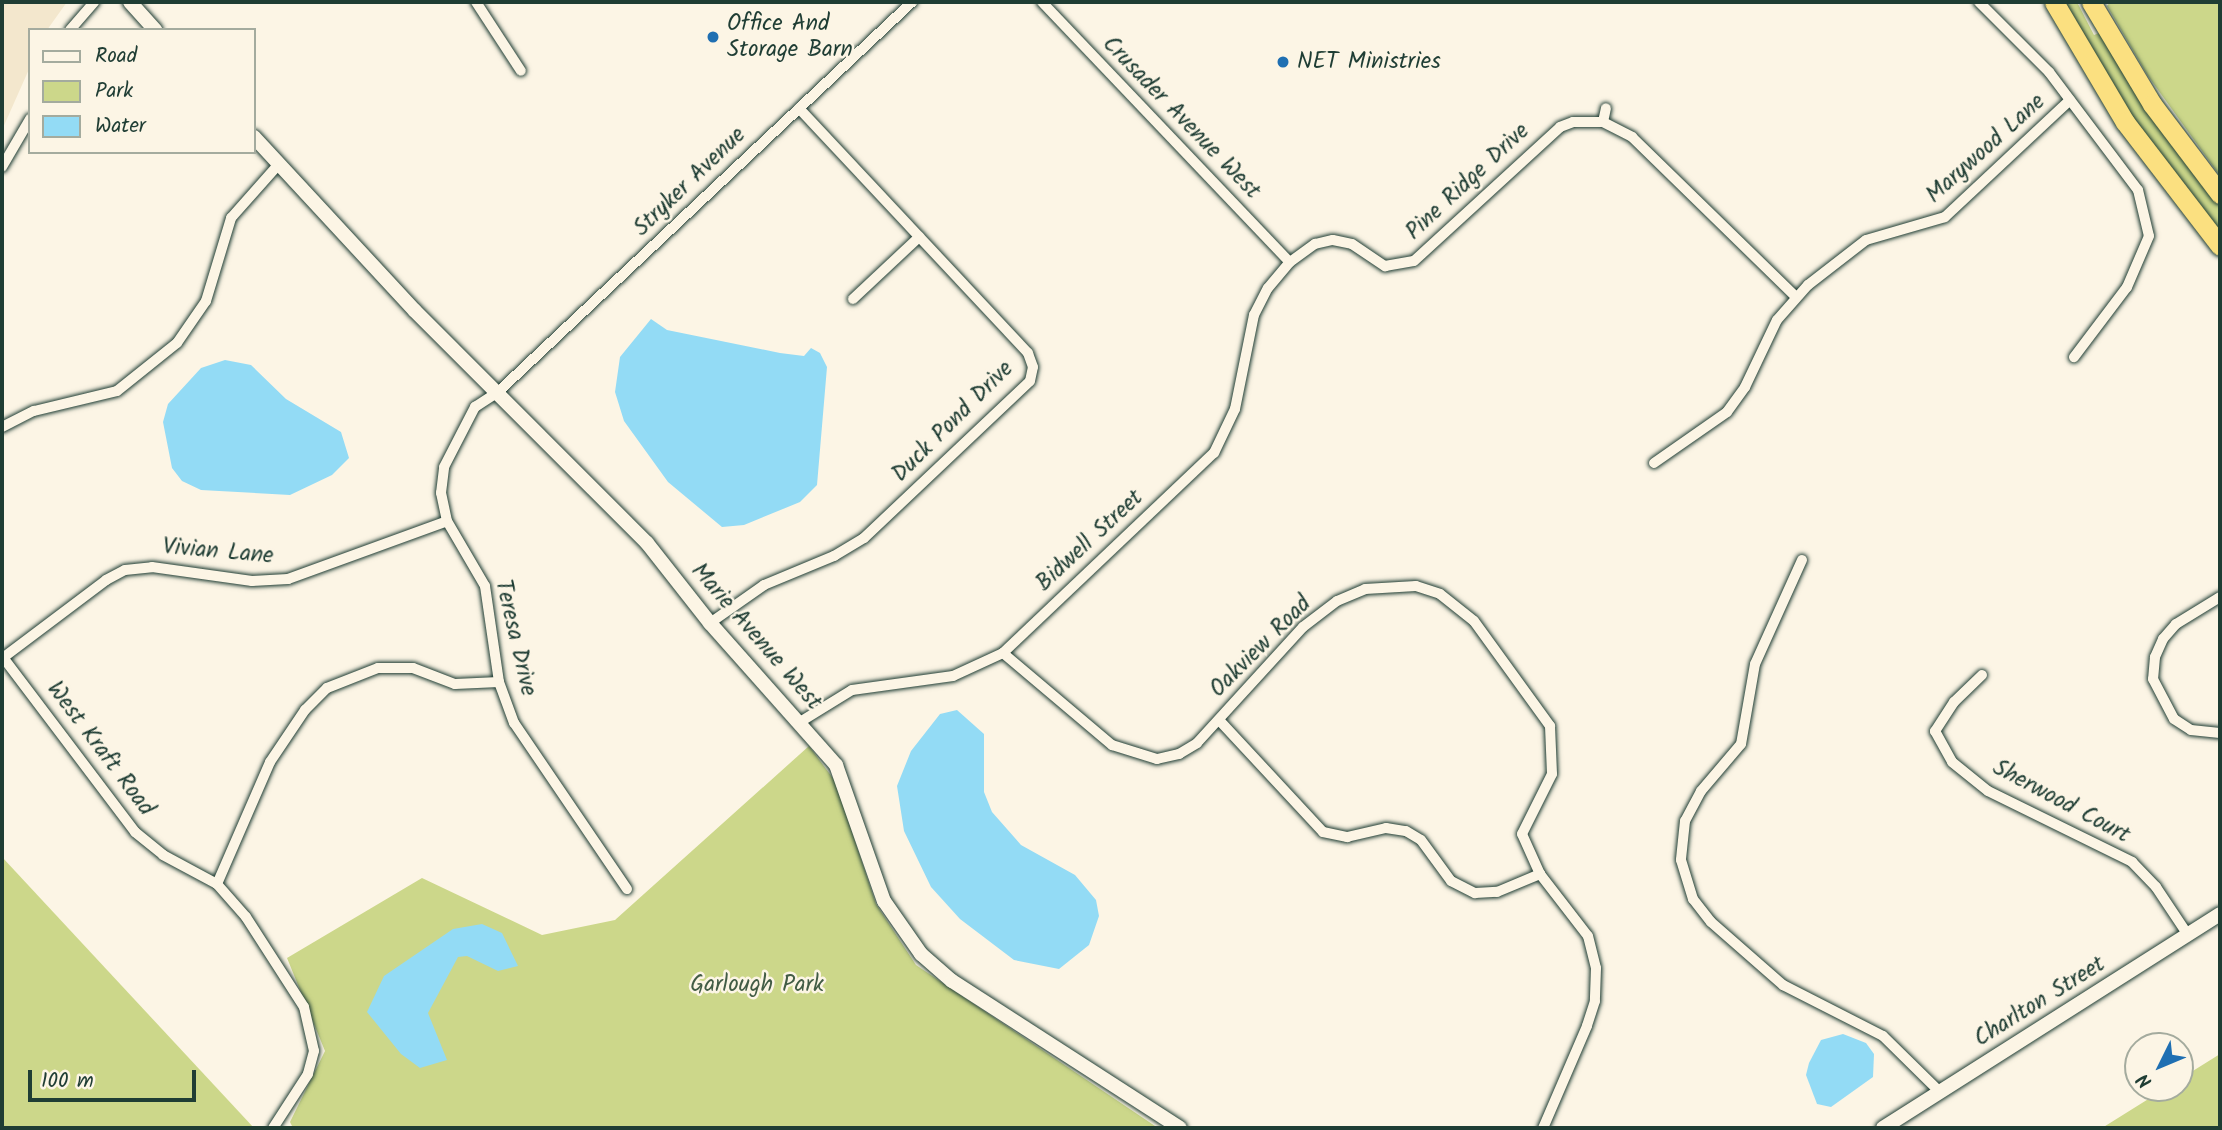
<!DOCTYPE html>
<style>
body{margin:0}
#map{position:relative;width:2222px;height:1130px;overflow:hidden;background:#fcf5e5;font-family:Kalam,sans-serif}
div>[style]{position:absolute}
.built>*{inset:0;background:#f3e7cd}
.green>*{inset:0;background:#ccd78a}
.water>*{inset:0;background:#93dbf5}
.roads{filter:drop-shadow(0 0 2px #1f3d34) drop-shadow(0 0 2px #1f3d34)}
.minor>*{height:10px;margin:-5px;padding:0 5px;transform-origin:5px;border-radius:5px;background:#fcf5e5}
.tertiary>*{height:14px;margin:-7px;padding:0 7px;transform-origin:7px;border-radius:7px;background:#fcf5e5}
.trunk>*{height:19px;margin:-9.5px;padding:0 9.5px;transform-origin:9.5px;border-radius:9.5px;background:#fbe080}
.dots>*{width:19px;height:19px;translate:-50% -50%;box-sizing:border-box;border:4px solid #fcf5e5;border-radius:50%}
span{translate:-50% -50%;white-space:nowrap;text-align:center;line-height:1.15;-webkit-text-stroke:5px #fcf5e5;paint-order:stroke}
.poi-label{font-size:23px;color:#1f3d34}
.left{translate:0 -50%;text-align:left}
.street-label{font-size:23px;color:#1f3d34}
.park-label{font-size:23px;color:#425c45}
.frame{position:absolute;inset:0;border:4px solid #1f3d34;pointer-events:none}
.legend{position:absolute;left:28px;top:28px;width:228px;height:126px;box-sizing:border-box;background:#fcf5e5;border:2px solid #a4ab9e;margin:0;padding:9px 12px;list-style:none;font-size:21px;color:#1f3d34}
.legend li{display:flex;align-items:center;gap:14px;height:35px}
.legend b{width:35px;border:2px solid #a4ab9e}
.north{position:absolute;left:2124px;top:1032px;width:70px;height:70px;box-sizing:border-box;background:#fcf5e5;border:2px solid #a4ab9e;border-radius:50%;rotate:227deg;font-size:19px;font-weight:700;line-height:28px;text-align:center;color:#1f3d34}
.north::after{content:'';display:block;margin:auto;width:24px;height:32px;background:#1f6fb2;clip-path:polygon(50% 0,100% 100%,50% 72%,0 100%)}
.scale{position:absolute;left:28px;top:1070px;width:168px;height:32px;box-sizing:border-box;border:4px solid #1f3d34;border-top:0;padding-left:9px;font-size:21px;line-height:24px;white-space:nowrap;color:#1f3d34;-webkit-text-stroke:5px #fcf5e5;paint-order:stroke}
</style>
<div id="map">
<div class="built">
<div style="clip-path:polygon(2px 2px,67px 2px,47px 30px,30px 30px,30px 67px,2px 130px)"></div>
</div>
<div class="green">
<div style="clip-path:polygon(2063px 2px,2077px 2px,2094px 35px,2099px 33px,2190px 169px,2220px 207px,2220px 233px,2132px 117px)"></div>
<div style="clip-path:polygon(2110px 2px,2220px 2px,2220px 176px,2148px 76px,2107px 6px)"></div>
<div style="clip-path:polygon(809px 746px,835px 781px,876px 904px,916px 965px,1158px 1128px,293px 1128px,290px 1122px,325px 1051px,287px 958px,422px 878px,542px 935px,615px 920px)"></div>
<div style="clip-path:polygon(2px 857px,254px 1128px,2px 1128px)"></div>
<div style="clip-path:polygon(2220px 1054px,2220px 1128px,2102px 1128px,2166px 1088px,2180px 1088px,2180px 1079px)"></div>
</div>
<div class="water">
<div style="clip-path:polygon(651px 319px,667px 330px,780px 353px,804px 356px,811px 348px,820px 353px,827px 367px,817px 485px,800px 502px,744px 525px,722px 527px,668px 482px,624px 421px,615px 392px,620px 357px)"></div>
<div style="clip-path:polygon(225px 360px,251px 365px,286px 399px,341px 432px,349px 458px,332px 475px,290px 495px,201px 490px,182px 481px,172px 468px,163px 422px,168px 404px,201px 368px)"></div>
<div style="clip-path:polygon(957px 710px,984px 734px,984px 792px,992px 812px,1021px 845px,1075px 875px,1096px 900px,1099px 916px,1089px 945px,1059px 969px,1014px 960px,960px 919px,931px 887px,904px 831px,897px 786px,911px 751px,940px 714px)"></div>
<div style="clip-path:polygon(482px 924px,502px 933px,518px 966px,498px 971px,467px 956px,458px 957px,428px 1013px,447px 1060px,420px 1068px,401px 1054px,367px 1012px,384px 976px,453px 929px)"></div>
<div style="clip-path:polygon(1843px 1034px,1866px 1043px,1874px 1054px,1873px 1077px,1831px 1107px,1817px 1104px,1806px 1075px,1809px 1063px,1821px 1040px)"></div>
</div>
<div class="roads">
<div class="minor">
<div style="left:476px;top:2px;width:82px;rotate:56.9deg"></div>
<div style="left:1042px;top:2px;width:359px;rotate:46.4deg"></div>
<div style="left:1979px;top:2px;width:99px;rotate:45deg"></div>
<div style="left:2049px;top:72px;width:148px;rotate:53deg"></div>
<div style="left:2138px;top:190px;width:47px;rotate:76.6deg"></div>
<div style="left:2149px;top:236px;width:56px;rotate:113.3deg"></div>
<div style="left:2127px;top:287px;width:88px;rotate:127.1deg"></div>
<div style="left:70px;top:30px;width:37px;rotate:-49deg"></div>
<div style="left:1603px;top:122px;width:14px;rotate:-78deg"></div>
<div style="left:2px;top:167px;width:56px;rotate:-59.7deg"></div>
<div style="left:853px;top:299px;width:91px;rotate:-43.2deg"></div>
<div style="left:2px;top:427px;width:36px;rotate:-27deg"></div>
<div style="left:34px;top:411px;width:85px;rotate:-13.5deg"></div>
<div style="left:117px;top:391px;width:77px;rotate:-38.7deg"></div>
<div style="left:177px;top:343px;width:51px;rotate:-55.4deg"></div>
<div style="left:206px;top:301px;width:87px;rotate:-73.2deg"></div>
<div style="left:231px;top:218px;width:72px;rotate:-48.4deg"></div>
<div style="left:1654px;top:463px;width:89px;rotate:-34.9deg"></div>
<div style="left:1727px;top:412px;width:31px;rotate:-54deg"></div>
<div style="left:1745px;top:387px;width:74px;rotate:-64.5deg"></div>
<div style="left:1777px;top:320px;width:47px;rotate:-48.5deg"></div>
<div style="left:1808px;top:285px;width:73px;rotate:-37.8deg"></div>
<div style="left:1866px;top:240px;width:82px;rotate:-16.2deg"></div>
<div style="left:1945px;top:217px;width:171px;rotate:-43.1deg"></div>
<div style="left:1802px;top:560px;width:114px;rotate:114.3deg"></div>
<div style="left:1755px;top:664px;width:81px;rotate:99.9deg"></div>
<div style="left:1741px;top:744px;width:62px;rotate:130.4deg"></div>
<div style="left:1701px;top:791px;width:34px;rotate:118deg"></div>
<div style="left:1685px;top:821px;width:39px;rotate:96deg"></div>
<div style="left:1681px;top:860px;width:41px;rotate:72.9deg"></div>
<div style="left:1693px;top:899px;width:29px;rotate:52deg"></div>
<div style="left:1711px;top:922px;width:96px;rotate:41.2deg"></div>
<div style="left:1783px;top:985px;width:112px;rotate:27deg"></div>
<div style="left:1883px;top:1036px;width:80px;rotate:44.5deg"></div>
<div style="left:2220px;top:597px;width:52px;rotate:148.5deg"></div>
<div style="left:2176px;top:624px;width:20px;rotate:131deg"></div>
<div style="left:2163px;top:639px;width:20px;rotate:114deg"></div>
<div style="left:2155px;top:657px;width:22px;rotate:95deg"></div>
<div style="left:2153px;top:679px;width:45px;rotate:62.3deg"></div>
<div style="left:2174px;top:719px;width:20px;rotate:33deg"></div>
<div style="left:2191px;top:730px;width:29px;rotate:6deg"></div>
<div style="left:710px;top:623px;width:66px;rotate:-35.1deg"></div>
<div style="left:764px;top:585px;width:76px;rotate:-22.5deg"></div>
<div style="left:834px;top:556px;width:35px;rotate:-31deg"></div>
<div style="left:864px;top:538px;width:228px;rotate:-43.4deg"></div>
<div style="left:1030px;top:381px;width:14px;rotate:-78deg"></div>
<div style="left:1033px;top:367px;width:15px;rotate:-110deg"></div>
<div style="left:1028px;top:353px;width:335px;rotate:-133.1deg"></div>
<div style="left:1003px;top:653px;width:143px;rotate:40.2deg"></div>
<div style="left:1112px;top:745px;width:47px;rotate:17.3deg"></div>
<div style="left:1157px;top:759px;width:23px;rotate:-13deg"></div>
<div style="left:1179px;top:754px;width:21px;rotate:-31deg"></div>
<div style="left:1197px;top:743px;width:157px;rotate:-47.6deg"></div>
<div style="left:1303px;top:627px;width:43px;rotate:-37.4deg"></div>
<div style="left:1337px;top:601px;width:30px;rotate:-23deg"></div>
<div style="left:1365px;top:589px;width:51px;rotate:-3.4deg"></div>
<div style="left:1416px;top:586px;width:25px;rotate:18deg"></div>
<div style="left:1440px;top:594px;width:43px;rotate:38.5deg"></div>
<div style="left:1474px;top:621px;width:130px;rotate:54.1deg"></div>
<div style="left:1550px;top:726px;width:48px;rotate:87.6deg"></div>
<div style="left:1552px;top:774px;width:67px;rotate:116.6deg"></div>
<div style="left:1522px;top:834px;width:44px;rotate:65.8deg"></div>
<div style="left:1540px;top:874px;width:78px;rotate:52.3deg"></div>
<div style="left:1588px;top:936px;width:33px;rotate:76deg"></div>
<div style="left:1596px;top:968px;width:33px;rotate:92deg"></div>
<div style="left:1595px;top:1001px;width:26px;rotate:108deg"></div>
<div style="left:1587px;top:1026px;width:111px;rotate:113.3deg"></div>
<div style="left:2px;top:656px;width:221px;rotate:52.9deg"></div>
<div style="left:135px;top:832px;width:36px;rotate:39deg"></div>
<div style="left:163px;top:855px;width:61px;rotate:28.2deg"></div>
<div style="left:217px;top:884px;width:44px;rotate:48.7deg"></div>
<div style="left:246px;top:917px;width:107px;rotate:57.2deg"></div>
<div style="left:304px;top:1007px;width:45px;rotate:77.2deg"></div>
<div style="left:314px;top:1051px;width:24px;rotate:105deg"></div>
<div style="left:308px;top:1074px;width:64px;rotate:122.9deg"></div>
<div style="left:4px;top:657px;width:128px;rotate:-37deg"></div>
<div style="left:106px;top:580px;width:21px;rotate:-28deg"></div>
<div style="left:125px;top:570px;width:27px;rotate:-6deg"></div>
<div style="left:152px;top:567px;width:101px;rotate:8deg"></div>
<div style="left:252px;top:581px;width:36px;rotate:-3deg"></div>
<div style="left:288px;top:579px;width:169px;rotate:-20deg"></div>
<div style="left:1982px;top:675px;width:39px;rotate:136deg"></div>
<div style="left:1954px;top:702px;width:35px;rotate:123deg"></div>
<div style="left:1935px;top:731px;width:35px;rotate:61deg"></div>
<div style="left:1952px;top:762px;width:46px;rotate:38.9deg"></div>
<div style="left:1988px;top:791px;width:161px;rotate:26.2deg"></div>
<div style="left:2132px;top:862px;width:35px;rotate:46deg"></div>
<div style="left:2156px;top:887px;width:58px;rotate:56.3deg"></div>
<div style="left:1219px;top:720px;width:153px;rotate:47.1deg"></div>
<div style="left:1323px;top:832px;width:25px;rotate:12deg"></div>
<div style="left:1347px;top:837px;width:40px;rotate:-13deg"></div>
<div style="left:1386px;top:828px;width:20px;rotate:9deg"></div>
<div style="left:1406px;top:831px;width:17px;rotate:31deg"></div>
<div style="left:1421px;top:840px;width:51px;rotate:53.8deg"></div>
<div style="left:1451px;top:881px;width:27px;rotate:27deg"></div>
<div style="left:1475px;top:893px;width:22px;rotate:-3deg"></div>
<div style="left:1497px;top:892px;width:47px;rotate:-22.7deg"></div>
<div style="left:800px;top:722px;width:61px;rotate:-31.6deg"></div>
<div style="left:852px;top:690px;width:102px;rotate:-7.9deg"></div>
<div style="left:953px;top:676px;width:55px;rotate:-24.7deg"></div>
<div style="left:1003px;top:653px;width:291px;rotate:-43.5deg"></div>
<div style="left:1214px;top:453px;width:49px;rotate:-64.5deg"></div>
<div style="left:1235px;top:409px;width:96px;rotate:-78.6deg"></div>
<div style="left:1254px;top:315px;width:30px;rotate:-63deg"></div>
<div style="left:1268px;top:288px;width:34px;rotate:-50deg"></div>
<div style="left:1290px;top:262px;width:31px;rotate:-36deg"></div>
<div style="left:1315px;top:244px;width:18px;rotate:-13deg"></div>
<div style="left:1333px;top:240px;width:19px;rotate:12deg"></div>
<div style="left:1352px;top:244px;width:40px;rotate:34deg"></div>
<div style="left:1385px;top:266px;width:29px;rotate:-10deg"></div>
<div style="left:1414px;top:261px;width:198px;rotate:-42.5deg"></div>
<div style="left:1560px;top:127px;width:14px;rotate:-21deg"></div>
<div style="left:1573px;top:122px;width:30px"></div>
<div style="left:1603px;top:122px;width:33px;rotate:27deg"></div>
<div style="left:1632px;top:137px;width:229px;rotate:44.3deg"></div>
<div style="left:217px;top:884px;width:133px;rotate:-66.5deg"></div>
<div style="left:270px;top:762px;width:63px;rotate:-56.1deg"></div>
<div style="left:305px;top:710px;width:31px;rotate:-45deg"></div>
<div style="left:327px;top:688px;width:55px;rotate:-21.4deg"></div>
<div style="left:378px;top:668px;width:35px"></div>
<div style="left:413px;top:668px;width:45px;rotate:20.9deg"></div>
<div style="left:455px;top:684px;width:44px;rotate:-2.6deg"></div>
<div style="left:627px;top:889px;width:201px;rotate:-124.2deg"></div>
<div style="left:514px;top:723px;width:44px;rotate:-110.1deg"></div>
<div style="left:499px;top:682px;width:97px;rotate:-98.3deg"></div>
<div style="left:485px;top:586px;width:75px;rotate:-120.3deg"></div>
<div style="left:447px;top:521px;width:29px;rotate:-102deg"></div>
<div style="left:441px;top:493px;width:26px;rotate:-83deg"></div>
<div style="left:444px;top:467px;width:68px;rotate:-62.7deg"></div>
<div style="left:475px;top:407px;width:27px;rotate:-33deg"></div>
<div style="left:498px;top:392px;width:569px;rotate:-43.29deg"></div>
</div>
<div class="tertiary">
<div style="left:130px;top:2px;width:38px;rotate:48deg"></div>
<div style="left:254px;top:137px;width:237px;rotate:47.2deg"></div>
<div style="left:415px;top:311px;width:328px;rotate:45deg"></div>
<div style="left:647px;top:543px;width:102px;rotate:51.8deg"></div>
<div style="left:710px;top:623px;width:190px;rotate:48.4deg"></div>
<div style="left:836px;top:765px;width:144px;rotate:70.6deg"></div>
<div style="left:884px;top:901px;width:65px;rotate:55.1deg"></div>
<div style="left:921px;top:954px;width:41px;rotate:41.1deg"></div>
<div style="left:952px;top:981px;width:271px;rotate:32.8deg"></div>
<div style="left:1883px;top:1128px;width:399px;rotate:-32.4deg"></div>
</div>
<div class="trunk">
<div style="left:2054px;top:2px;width:139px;rotate:59.4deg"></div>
<div style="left:2125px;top:122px;width:156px;rotate:52.5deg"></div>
<div style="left:2091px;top:2px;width:119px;rotate:59.1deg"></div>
<div style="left:2152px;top:104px;width:113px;rotate:52.9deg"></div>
</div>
</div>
<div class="dots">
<div style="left:713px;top:37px;background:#1f6fb2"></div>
<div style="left:1283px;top:62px;background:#1f6fb2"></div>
</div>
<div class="poi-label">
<span class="left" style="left:727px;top:37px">Office And<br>Storage Barn</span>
<span class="left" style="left:1297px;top:62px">NET Ministries</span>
</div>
<div class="street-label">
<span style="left:1181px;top:118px;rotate:46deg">Crusader Avenue West</span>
<span style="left:1986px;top:149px;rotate:-42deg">Marywood Lane</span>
<span style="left:690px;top:182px;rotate:-44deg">Stryker Avenue</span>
<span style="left:1468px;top:182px;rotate:-43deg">Pine Ridge Drive</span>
<span style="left:953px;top:422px;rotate:-45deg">Duck Pond Drive</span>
<span style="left:1090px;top:541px;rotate:-43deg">Bidwell Street</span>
<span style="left:218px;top:552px;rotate:5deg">Vivian Lane</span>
<span style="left:756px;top:637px;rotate:49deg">Marie Avenue West</span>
<span style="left:515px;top:638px;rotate:77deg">Teresa Drive</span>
<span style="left:1261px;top:647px;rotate:-45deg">Oakview Road</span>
<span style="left:100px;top:749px;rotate:53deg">West Kraft Road</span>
<span style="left:2061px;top:802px;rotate:28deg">Sherwood Court</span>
<span style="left:2040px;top:1002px;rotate:-32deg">Charlton Street</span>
</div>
<div class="park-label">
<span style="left:757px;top:985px">Garlough Park</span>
</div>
<div class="frame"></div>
<ul class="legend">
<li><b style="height:9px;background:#fcf5e5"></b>Road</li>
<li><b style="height:19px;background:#ccd78a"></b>Park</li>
<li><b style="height:19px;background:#93dbf5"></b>Water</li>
</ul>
<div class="north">N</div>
<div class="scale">100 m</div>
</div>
